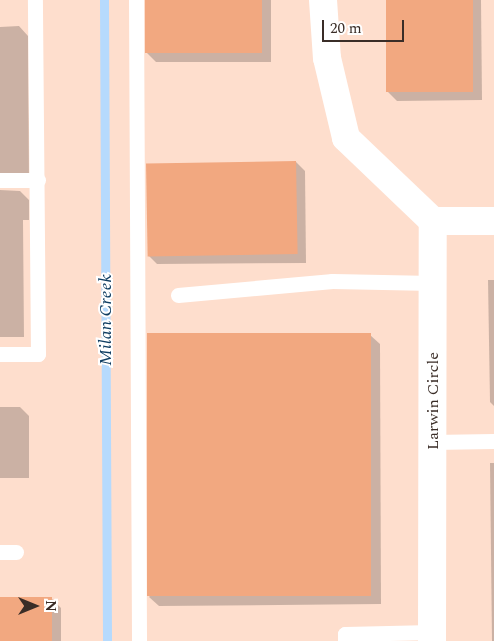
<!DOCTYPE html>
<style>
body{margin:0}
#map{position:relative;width:494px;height:641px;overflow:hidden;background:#fde8de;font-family:Spectral,serif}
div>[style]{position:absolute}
.built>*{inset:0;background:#fedecd;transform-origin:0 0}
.shadow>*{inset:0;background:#0003}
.stream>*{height:9px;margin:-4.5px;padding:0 4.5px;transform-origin:4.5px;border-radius:4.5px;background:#b6dafd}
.building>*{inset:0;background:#f2a880;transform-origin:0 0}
.lane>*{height:15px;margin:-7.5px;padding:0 7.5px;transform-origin:7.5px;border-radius:7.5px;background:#fff}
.street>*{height:28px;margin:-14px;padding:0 14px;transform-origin:14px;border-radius:14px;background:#fff}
span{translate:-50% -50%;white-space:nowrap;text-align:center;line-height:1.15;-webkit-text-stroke:4px #fff;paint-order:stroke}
.street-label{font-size:16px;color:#3a2d27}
.water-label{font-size:18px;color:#103e62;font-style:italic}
.north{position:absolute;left:10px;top:581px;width:50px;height:50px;-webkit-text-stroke:4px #fff;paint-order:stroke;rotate:90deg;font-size:14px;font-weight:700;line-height:20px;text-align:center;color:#3a2d27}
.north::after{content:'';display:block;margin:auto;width:18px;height:22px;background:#3a2d27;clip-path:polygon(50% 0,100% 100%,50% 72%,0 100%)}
.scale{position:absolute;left:322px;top:20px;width:82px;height:22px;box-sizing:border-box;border:2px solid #3a2d27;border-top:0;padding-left:6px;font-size:15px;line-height:18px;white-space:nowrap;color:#3a2d27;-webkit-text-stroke:4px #fff;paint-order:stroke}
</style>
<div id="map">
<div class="built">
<div style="left:0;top:0;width:494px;height:641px"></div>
</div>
<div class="shadow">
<div style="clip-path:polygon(146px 0,271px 0,271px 62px,156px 62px,147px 53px)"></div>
<div style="clip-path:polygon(387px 0,481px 0,482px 100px,397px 101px,388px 92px)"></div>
<div style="clip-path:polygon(19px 26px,28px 36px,29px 180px,5px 181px,0 188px,0 27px)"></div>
<div style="clip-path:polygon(296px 162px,305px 171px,306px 263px,157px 264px,148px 255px)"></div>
<div style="clip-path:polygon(0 190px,20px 191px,29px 200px,29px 220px,23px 220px,24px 337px,0 337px)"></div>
<div style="clip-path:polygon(488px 280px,494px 280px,494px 406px,490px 402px)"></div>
<div style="clip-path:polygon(370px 335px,380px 344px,381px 604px,159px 606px,149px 597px)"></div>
<div style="clip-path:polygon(0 407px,20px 407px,29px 416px,29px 478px,0 478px)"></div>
<div style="clip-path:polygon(490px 463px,494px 463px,494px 641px,492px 641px)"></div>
<div style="clip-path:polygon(51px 598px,61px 608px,61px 641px,0 641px,0 599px)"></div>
</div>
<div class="stream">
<div style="left:104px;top:0;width:641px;rotate:89.73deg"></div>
</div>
<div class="building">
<div style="left:145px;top:0;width:117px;height:53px"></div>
<div style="left:386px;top:0;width:87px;height:92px"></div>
<div style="left:296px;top:161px;width:93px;height:150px;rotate:89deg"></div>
<div style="left:371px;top:333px;width:263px;height:224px;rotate:90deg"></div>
<div style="left:52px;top:597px;width:44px;height:52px;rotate:90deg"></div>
</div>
<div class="lane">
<div style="left:136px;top:0;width:641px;rotate:89.73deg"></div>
<div style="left:0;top:180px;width:38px"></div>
<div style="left:178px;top:295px;width:155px;rotate:-5.2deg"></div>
<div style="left:332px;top:281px;width:101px;rotate:1.1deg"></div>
<div style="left:0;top:354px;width:38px"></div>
<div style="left:38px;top:354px;width:354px;rotate:-90.5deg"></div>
<div style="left:432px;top:442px;width:62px;rotate:-0.9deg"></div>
<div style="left:0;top:552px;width:16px"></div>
<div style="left:345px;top:641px;width:7px;rotate:-90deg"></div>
<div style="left:345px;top:634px;width:87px;rotate:-1.3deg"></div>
</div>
<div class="street">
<div style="left:323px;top:0;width:58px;rotate:86.1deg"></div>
<div style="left:327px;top:58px;width:82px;rotate:76.6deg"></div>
<div style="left:346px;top:138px;width:120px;rotate:43.7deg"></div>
<div style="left:432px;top:641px;width:420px;rotate:-89.9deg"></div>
<div style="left:433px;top:221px;width:61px"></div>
</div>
<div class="street-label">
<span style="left:433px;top:401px;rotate:-90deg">Larwin Circle</span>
</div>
<div class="water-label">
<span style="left:106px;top:320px;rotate:-90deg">Milan Creek</span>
</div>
<div class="north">N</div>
<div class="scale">20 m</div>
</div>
